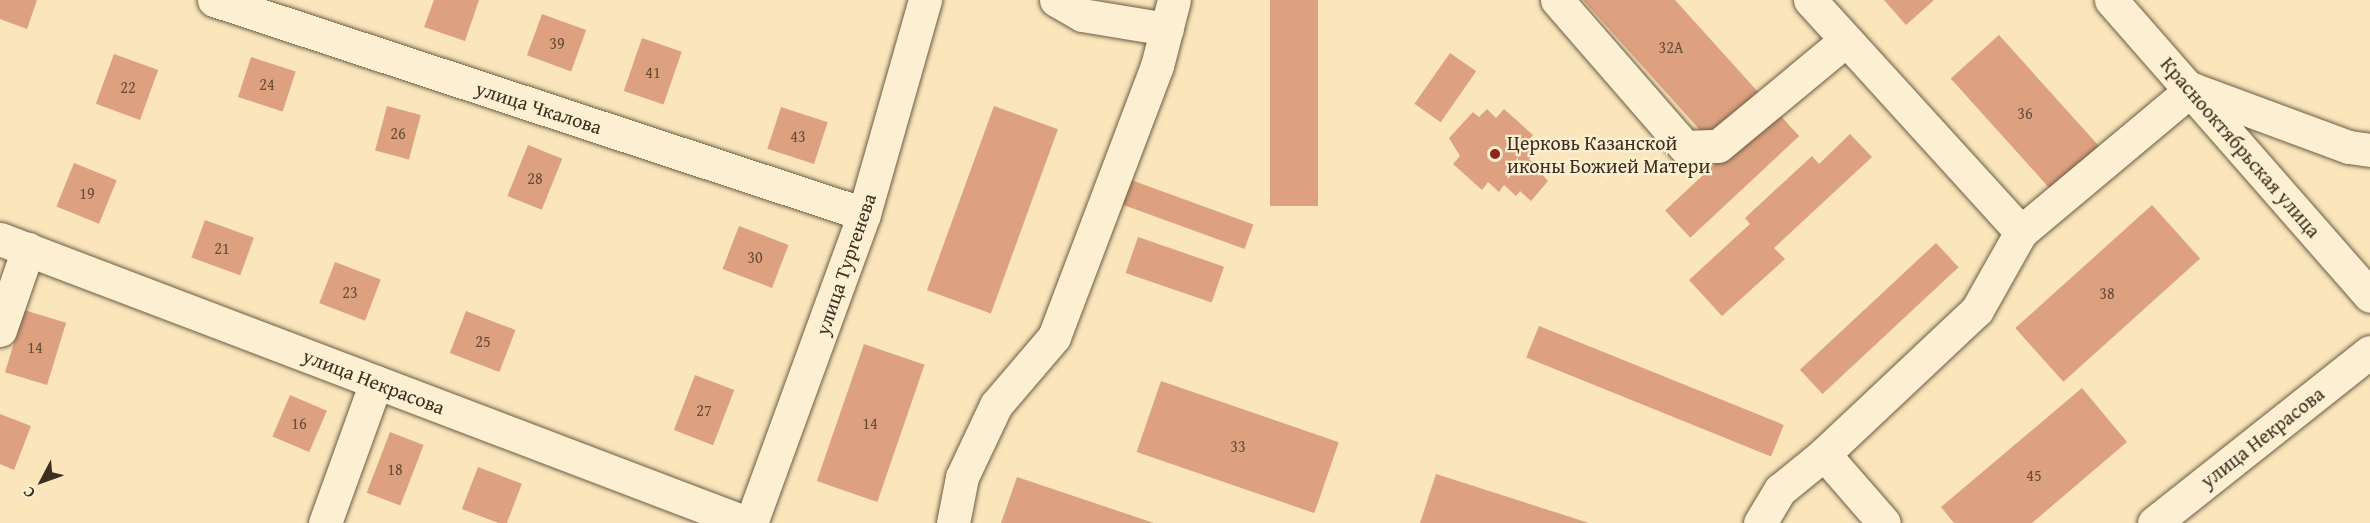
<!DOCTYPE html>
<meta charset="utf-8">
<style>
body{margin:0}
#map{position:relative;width:2370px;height:523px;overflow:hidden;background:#fae6ba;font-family:"Gentium Book Plus",serif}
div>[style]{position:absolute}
.building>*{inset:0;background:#dda17f;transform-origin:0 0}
.roads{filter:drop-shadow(0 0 2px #6d5c46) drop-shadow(0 0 2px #6d5c46)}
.minor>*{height:33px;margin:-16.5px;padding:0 16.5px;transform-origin:16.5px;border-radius:16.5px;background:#fcefd2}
.dots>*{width:16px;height:16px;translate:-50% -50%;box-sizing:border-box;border:3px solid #fcefd2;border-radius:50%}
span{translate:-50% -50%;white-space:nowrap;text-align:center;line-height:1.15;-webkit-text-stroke:4.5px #fcefd2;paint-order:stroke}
.number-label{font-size:16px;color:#664b38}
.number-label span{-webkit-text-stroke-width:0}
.street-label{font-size:20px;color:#3e2e20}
.poi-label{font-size:20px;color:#3e2e20}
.left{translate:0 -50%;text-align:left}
.north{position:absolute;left:12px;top:451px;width:60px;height:60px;-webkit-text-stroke:4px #fcefd2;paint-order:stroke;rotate:229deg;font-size:16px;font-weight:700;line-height:24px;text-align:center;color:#3e2e20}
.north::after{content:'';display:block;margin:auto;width:21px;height:27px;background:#3e2e20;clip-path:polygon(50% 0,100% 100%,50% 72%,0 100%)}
</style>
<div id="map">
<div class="building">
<div style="clip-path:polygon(0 0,37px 0,27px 29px,0 19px)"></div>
<div style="clip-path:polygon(434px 0,479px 0,465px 41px,424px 27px)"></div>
<div style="left:1270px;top:0;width:48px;height:206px"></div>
<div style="clip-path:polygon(1583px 0,1675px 0,1759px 93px,1708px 139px)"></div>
<div style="clip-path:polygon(1884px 0,1934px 0,1906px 25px)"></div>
<div style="left:542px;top:14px;width:47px;height:44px;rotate:20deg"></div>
<div style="left:1999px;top:35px;width:151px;height:65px;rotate:48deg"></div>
<div style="left:642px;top:38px;width:42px;height:56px;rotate:19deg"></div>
<div style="left:1450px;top:53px;width:32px;height:62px;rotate:35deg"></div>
<div style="left:114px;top:54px;width:47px;height:53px;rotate:20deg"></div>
<div style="left:251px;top:57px;width:47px;height:42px;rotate:18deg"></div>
<div style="left:387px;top:106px;width:35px;height:46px;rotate:15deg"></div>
<div style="left:994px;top:106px;width:68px;height:196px;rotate:20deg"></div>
<div style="left:781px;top:107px;width:49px;height:44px;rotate:18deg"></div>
<div style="clip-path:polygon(1487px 109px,1496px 118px,1504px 109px,1533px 135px,1526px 143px,1536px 152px,1529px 159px,1548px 181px,1531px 201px,1520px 191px,1516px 196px,1504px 185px,1499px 192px,1488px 182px,1482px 190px,1453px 164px,1460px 156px,1449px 138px,1473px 112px,1479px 117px)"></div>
<div style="left:1774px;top:109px;width:37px;height:149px;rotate:47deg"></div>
<div style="clip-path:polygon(1850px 134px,1872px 157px,1774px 248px,1785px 259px,1722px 316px,1689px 280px,1750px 224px,1745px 218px,1812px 156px,1819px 164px)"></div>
<div style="left:528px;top:145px;width:37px;height:55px;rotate:22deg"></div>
<div style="left:74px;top:163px;width:46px;height:47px;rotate:22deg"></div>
<div style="left:1120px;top:176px;width:142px;height:26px;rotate:20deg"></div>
<div style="left:2152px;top:205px;width:72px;height:184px;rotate:48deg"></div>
<div style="left:205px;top:220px;width:52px;height:40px;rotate:20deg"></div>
<div style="left:739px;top:226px;width:53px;height:46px;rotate:21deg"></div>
<div style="left:1138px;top:237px;width:91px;height:38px;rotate:19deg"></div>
<div style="left:1936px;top:243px;width:33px;height:186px;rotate:47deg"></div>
<div style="left:335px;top:262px;width:49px;height:44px;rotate:21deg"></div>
<div style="left:24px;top:310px;width:44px;height:65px;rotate:17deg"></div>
<div style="left:466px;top:311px;width:53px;height:45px;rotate:21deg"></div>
<div style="left:1539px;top:326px;width:264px;height:34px;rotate:22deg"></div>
<div style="left:864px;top:344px;width:64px;height:145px;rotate:19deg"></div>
<div style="left:695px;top:375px;width:42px;height:59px;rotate:21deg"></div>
<div style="left:1161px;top:381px;width:188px;height:75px;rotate:19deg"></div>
<div style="clip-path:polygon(2082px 388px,2127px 442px,2032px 523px,1954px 523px,1941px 507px)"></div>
<div style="left:290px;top:395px;width:40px;height:45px;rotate:23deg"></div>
<div style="clip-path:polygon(0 414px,31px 426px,14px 470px,0 464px)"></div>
<div style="left:390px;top:432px;width:36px;height:65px;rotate:21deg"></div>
<div style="left:478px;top:467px;width:47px;height:45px;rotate:21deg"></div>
<div style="clip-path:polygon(1436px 474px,1589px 523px,1420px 523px)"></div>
<div style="clip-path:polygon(1017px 477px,1154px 523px,1001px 523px)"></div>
</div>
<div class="roads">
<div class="minor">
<div style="left:214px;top:0;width:684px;rotate:18.22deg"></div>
<div style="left:1056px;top:0;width:30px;rotate:30deg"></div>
<div style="left:1082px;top:15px;width:86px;rotate:9.4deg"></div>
<div style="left:1557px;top:0;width:195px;rotate:49deg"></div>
<div style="left:1685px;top:147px;width:33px;rotate:-2deg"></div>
<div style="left:1718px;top:146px;width:165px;rotate:-39.6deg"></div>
<div style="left:1810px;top:0;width:314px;rotate:47.7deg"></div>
<div style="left:2111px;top:0;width:393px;rotate:48.8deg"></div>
<div style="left:0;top:239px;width:799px;rotate:20.82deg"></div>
<div style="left:0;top:330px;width:86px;rotate:-70.9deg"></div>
<div style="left:1824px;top:454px;width:210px;rotate:-43.3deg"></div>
<div style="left:1977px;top:310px;width:90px;rotate:-60.6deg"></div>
<div style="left:2021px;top:232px;width:223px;rotate:-39.9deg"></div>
<div style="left:2192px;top:89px;width:167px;rotate:20.3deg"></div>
<div style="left:2349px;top:147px;width:21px;rotate:8deg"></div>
<div style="left:325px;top:523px;width:150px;rotate:-70.1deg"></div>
<div style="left:751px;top:523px;width:329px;rotate:-69.9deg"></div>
<div style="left:864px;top:214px;width:223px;rotate:-74.1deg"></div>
<div style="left:953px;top:523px;width:47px;rotate:-78.9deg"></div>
<div style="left:962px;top:477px;width:80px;rotate:-64.7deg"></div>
<div style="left:996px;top:405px;width:89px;rotate:-49.5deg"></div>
<div style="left:1054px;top:337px;width:290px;rotate:-69.2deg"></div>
<div style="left:1157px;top:66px;width:68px;rotate:-75.6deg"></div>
<div style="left:1760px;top:523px;width:39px;rotate:-59deg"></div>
<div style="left:1780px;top:490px;width:57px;rotate:-39.3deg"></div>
<div style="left:1824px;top:454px;width:91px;rotate:49deg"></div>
<div style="left:2154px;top:523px;width:275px;rotate:-38.4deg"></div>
</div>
</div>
<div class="dots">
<div style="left:1495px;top:154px;background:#8f2418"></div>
</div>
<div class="number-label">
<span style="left:557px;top:43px">39</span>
<span style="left:1671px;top:47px">32А</span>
<span style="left:653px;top:72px">41</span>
<span style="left:267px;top:84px">24</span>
<span style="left:128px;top:87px">22</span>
<span style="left:2025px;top:113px">36</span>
<span style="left:398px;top:133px">26</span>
<span style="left:798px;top:136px">43</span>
<span style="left:535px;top:178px">28</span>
<span style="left:87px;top:193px">19</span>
<span style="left:222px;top:248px">21</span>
<span style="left:755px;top:257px">30</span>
<span style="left:350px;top:292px">23</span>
<span style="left:2107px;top:293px">38</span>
<span style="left:483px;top:341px">25</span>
<span style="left:35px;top:347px">14</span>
<span style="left:704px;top:410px">27</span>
<span style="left:299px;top:423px">16</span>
<span style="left:870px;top:423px">14</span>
<span style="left:1238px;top:446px">33</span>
<span style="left:395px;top:469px">18</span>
<span style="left:2034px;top:475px">45</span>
</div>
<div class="street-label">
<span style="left:539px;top:107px;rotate:18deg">улица Чкалова</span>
<span style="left:2241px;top:147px;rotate:49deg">Краснооктябрьская улица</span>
<span style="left:845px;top:264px;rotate:-71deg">улица Тургенева</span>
<span style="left:374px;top:381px;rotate:21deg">улица Некрасова</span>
<span style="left:2262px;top:437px;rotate:-38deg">улица Некрасова</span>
</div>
<div class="poi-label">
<span class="left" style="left:1507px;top:154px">Церковь Казанской<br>иконы Божией Матери</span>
</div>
<div class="north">С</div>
</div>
